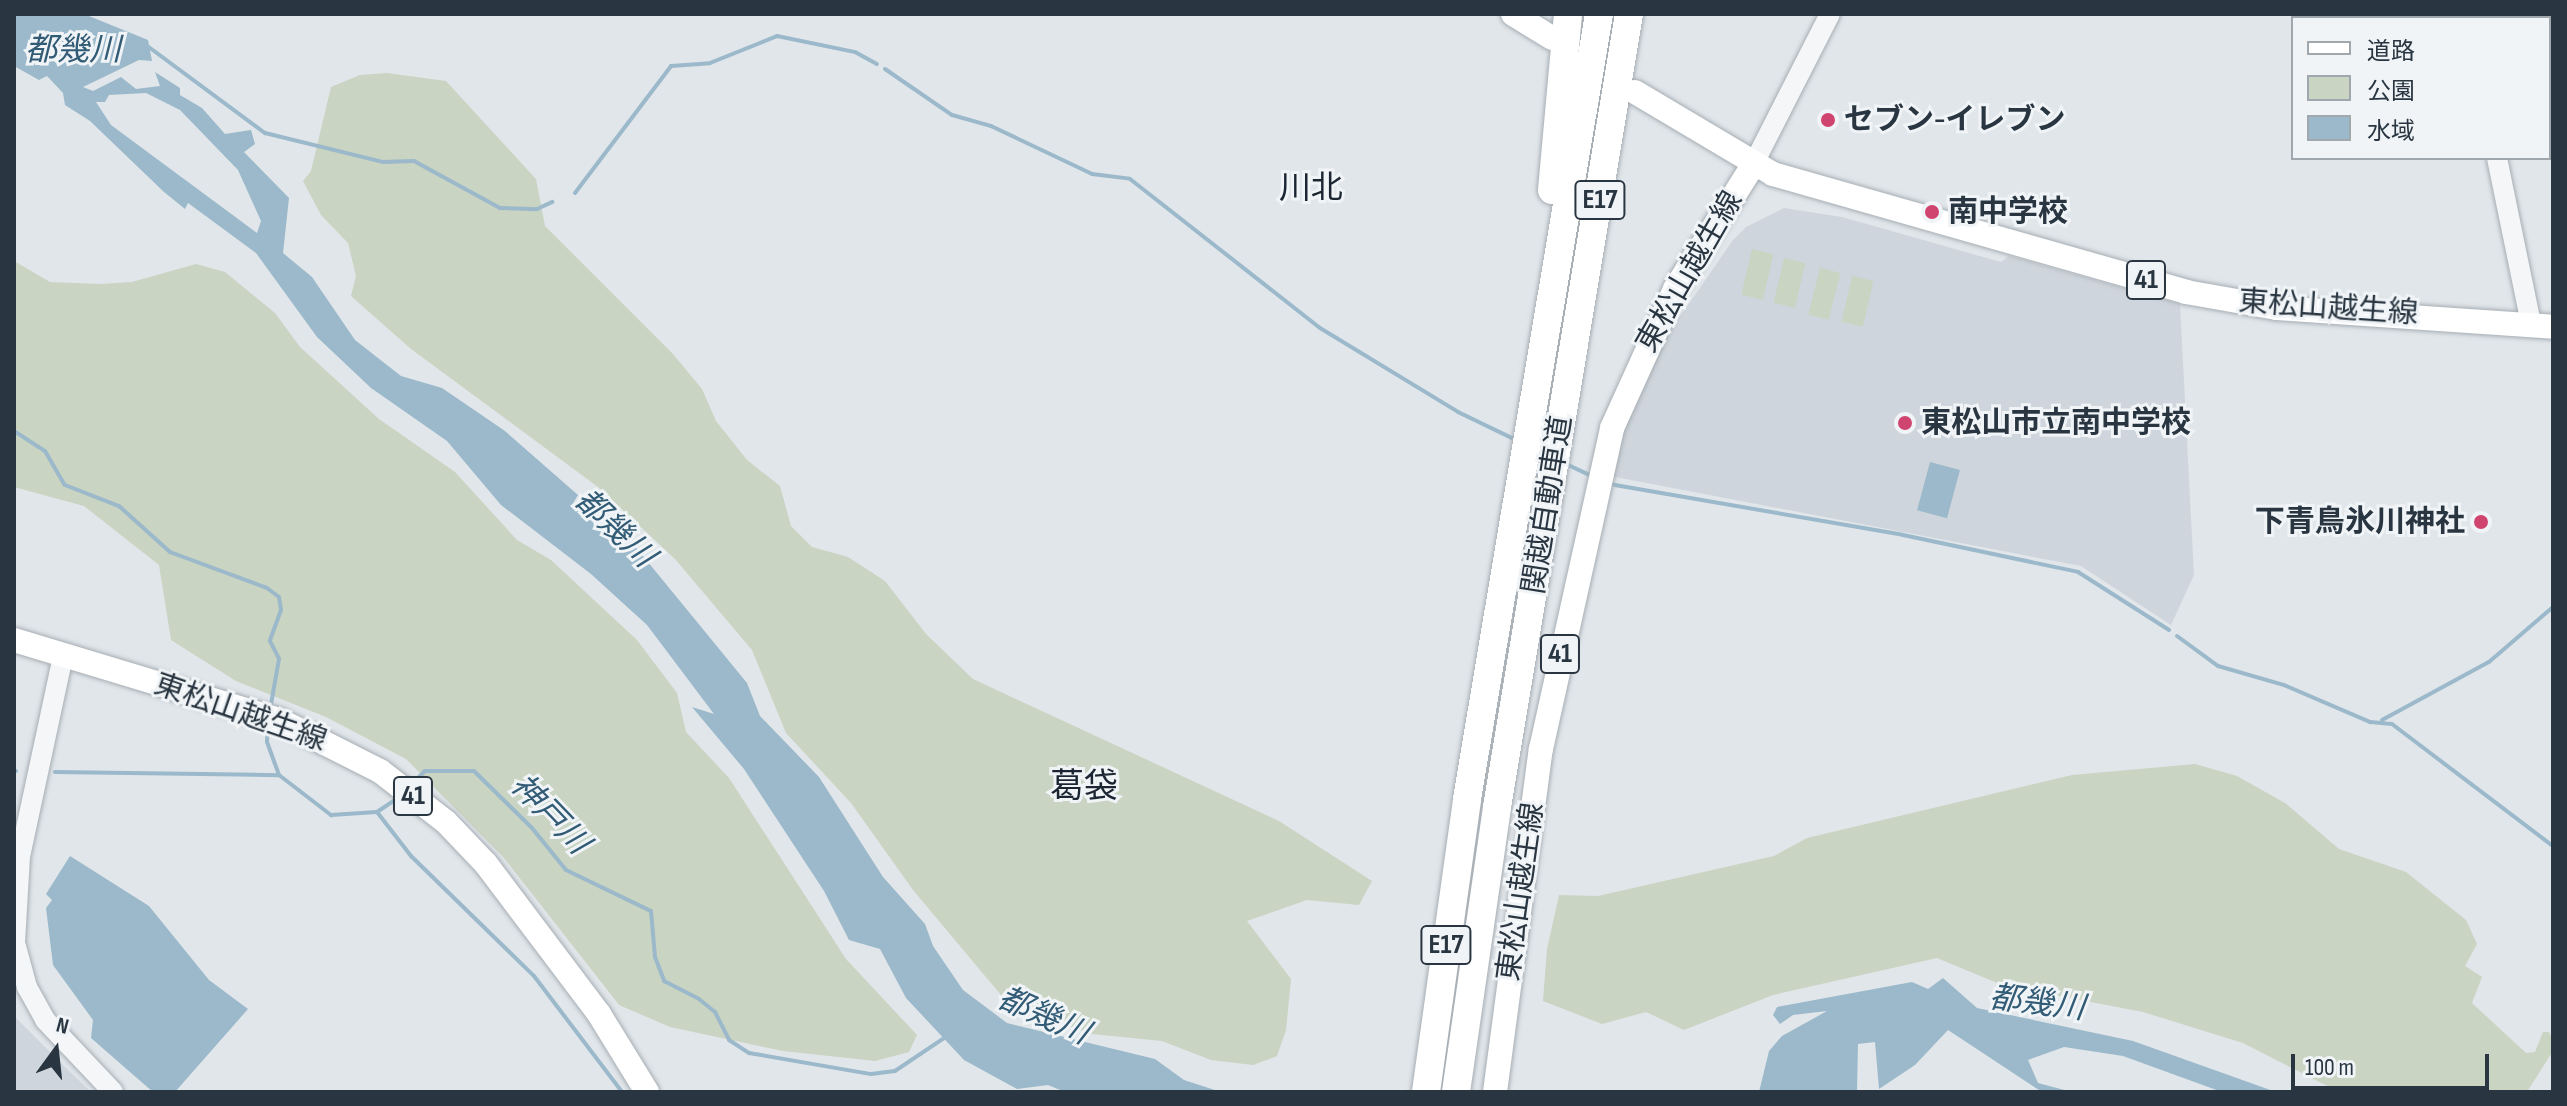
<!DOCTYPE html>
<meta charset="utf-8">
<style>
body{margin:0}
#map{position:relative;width:2567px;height:1106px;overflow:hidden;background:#e1e6ea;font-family:"Sofia Sans Condensed","Noto Sans JP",sans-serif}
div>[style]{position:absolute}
.built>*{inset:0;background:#cfd5dc}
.green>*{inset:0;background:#c9d4c2;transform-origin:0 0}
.water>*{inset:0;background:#9bb9ca;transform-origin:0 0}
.stream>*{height:4px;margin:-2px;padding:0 2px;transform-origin:2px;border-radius:2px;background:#9bb9ca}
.roads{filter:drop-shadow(0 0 2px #a6aeb4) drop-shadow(0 0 2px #a6aeb4)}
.minor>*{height:20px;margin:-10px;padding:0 10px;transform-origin:10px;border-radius:10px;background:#f4f6f8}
.major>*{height:24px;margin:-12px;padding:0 12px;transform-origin:12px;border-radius:12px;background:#fff}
.highway>*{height:28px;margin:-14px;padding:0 14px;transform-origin:14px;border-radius:14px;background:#fff}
.dots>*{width:22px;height:22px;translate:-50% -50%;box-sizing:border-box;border:4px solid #f0f4f7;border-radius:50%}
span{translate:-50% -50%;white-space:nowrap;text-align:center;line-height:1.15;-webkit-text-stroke:6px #f0f4f7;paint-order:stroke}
.shield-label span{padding:2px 6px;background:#f0f4f7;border:2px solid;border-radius:6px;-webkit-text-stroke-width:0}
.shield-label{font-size:28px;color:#293641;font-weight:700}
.poi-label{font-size:30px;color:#293641;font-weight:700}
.left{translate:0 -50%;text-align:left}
.right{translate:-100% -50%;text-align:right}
.street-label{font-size:30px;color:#293641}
.water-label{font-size:32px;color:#325b76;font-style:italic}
.neighbourhood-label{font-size:32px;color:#1b2632}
.quarter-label{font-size:34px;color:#1b2632}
.frame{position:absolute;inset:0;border:16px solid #293641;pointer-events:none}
.legend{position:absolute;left:2291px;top:16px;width:260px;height:144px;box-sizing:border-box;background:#f0f4f7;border:2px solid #a0a8ae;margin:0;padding:10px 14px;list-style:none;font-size:24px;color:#293641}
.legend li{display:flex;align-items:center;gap:16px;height:40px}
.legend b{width:40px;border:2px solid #a0a8ae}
.north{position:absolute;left:16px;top:1010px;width:80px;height:80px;-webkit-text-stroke:6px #f0f4f7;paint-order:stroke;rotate:15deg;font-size:22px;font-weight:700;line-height:32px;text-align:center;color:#293641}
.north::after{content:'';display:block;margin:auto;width:28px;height:36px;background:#293641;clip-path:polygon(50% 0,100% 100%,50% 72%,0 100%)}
.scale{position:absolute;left:2291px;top:1054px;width:198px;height:36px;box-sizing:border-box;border:4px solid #293641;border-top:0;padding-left:10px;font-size:24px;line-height:28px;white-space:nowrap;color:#293641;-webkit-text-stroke:6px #f0f4f7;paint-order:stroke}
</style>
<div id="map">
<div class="built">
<div style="clip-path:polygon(1784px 208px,1842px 217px,2001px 262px,2009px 256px,2180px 304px,2194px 575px,2171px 625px,2081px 566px,1610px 476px,1621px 434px,1661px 344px,1733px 240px,1746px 227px)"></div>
<div style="clip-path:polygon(14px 1016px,64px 1066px,91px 1092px,14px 1092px)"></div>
</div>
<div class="green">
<div style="clip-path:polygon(387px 73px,446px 81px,536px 179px,545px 226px,673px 354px,702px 389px,716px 421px,747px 460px,780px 486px,791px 526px,812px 547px,848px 557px,885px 581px,926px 634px,973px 679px,1279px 821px,1372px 881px,1359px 905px,1307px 900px,1247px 921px,1291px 979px,1286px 1030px,1277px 1056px,1253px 1065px,1211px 1060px,1162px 1041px,1092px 1034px,1037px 1015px,1001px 995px,913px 890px,851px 803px,786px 733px,752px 650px,675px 559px,598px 487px,411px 349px,351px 296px,356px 276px,348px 243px,321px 215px,303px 181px,311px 171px,331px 87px,360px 75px)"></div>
<div style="left:1752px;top:249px;width:22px;height:47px;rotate:13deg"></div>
<div style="left:1784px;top:258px;width:22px;height:46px;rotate:13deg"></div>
<div style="clip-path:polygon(14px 261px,50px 282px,100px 284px,132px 282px,196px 264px,225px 272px,275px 313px,300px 347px,379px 419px,455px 472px,517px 540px,551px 560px,637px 640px,677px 693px,686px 732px,729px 778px,846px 959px,917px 1035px,909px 1052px,875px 1061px,783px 1051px,670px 1027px,619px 1005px,504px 858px,406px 759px,326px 717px,236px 681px,171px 640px,159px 565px,84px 506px,14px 487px)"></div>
<div style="left:1820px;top:268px;width:21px;height:48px;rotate:14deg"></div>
<div style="left:1852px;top:276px;width:22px;height:47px;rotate:13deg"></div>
<div style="clip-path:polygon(2195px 764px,2237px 776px,2285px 803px,2339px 849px,2406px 872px,2466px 920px,2477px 944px,2465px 966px,2482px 977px,2472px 1003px,2526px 1053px,2535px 1052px,2543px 1032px,2549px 1032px,2553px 1040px,2553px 1051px,2527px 1092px,2339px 1092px,2243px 1043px,2143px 1012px,2002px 985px,1937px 958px,1773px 995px,1684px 1030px,1646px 1012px,1602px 1024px,1543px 1001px,1547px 949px,1559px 895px,1598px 896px,1774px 856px,1807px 838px,2072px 775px)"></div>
</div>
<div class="water">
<div style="clip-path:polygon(evenodd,14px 14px,84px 14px,148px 40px,152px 61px,139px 60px,83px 87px,93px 91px,121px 77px,136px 89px,160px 86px,155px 72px,180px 88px,180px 95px,202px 108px,225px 134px,251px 130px,255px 144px,244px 152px,289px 198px,283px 253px,312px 277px,355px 340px,401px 376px,442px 388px,505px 431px,578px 495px,572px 505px,634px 545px,747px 683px,760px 716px,819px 777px,883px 877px,925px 924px,933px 946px,963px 990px,1007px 1023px,1155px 1059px,1184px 1080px,1221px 1092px,1065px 1092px,1048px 1085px,1017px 1089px,964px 1060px,906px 998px,880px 949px,849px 940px,824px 891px,744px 769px,692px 707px,714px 714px,647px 625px,591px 574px,501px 505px,447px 441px,371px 388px,317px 337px,256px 253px,188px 203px,185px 209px,164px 192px,90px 121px,65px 105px,63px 93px,47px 76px,39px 80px,14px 66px,14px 14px,146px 93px,180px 110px,238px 170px,261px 221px,257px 233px,111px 125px,96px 102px,105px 102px,109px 95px,146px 93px)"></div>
<div style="left:1930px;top:462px;width:31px;height:50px;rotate:15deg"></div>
<div style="clip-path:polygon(70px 856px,149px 906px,209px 980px,248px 1009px,175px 1092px,153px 1092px,91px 1038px,93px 1020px,53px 965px,46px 908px,52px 900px,46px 894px)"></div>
<div style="clip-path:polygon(1943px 978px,1977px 1008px,2133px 1041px,2276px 1092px,2222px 1092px,2123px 1056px,2064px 1047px,2028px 1060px,2038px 1083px,2072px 1092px,2042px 1092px,1948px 1030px,1915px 1065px,1879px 1089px,1875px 1042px,1858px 1044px,1857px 1092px,1759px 1092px,1769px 1051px,1782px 1036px,1827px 1011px,1793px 1015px,1780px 1024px,1773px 1015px,1777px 1007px,1912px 982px,1928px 989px)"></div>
</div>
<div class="stream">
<div style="left:146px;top:45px;width:148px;rotate:36.5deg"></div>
<div style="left:265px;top:133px;width:122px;rotate:13.8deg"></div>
<div style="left:383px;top:162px;width:31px;rotate:-2deg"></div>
<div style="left:414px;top:161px;width:98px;rotate:28.7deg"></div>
<div style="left:500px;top:208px;width:37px;rotate:2deg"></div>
<div style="left:537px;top:209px;width:17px;rotate:-25deg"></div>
<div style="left:885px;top:69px;width:81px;rotate:34.5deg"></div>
<div style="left:952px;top:115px;width:41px;rotate:15.8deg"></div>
<div style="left:991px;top:126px;width:112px;rotate:25.4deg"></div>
<div style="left:1092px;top:174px;width:38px;rotate:7deg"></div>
<div style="left:1130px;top:179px;width:241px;rotate:38.1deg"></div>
<div style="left:1320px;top:328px;width:162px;rotate:31.3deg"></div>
<div style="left:1458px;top:412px;width:67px;rotate:25.8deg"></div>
<div style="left:575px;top:193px;width:159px;rotate:-52.9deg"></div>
<div style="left:671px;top:66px;width:39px;rotate:-4deg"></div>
<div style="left:710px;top:63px;width:72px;rotate:-21.9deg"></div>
<div style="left:777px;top:36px;width:80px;rotate:11.6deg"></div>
<div style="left:855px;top:52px;width:25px;rotate:29deg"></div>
<div style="left:14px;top:431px;width:37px;rotate:33deg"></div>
<div style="left:45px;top:451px;width:39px;rotate:60deg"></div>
<div style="left:65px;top:485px;width:58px;rotate:21.3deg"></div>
<div style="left:119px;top:506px;width:69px;rotate:42deg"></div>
<div style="left:170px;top:552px;width:103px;rotate:20.4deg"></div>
<div style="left:267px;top:588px;width:15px;rotate:37deg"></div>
<div style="left:279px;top:597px;width:13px;rotate:81deg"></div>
<div style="left:281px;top:610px;width:33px;rotate:110deg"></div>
<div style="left:270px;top:641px;width:20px;rotate:63deg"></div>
<div style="left:279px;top:659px;width:52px;rotate:100deg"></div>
<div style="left:1566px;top:464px;width:31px;rotate:25deg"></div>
<div style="left:1609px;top:484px;width:298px;rotate:9.8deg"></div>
<div style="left:1903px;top:535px;width:179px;rotate:11.9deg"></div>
<div style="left:2078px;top:572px;width:108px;rotate:32.5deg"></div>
<div style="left:2177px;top:636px;width:51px;rotate:36.2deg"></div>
<div style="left:2218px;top:666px;width:69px;rotate:16.1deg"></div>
<div style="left:2284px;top:685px;width:94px;rotate:23.3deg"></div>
<div style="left:2370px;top:722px;width:22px;rotate:5deg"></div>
<div style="left:2392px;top:724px;width:202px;rotate:37.2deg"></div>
<div style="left:2382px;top:720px;width:122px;rotate:-28.5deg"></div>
<div style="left:2489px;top:662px;width:84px;rotate:-40.7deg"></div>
<div style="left:268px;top:727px;width:15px;rotate:94deg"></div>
<div style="left:267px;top:742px;width:35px;rotate:70deg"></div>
<div style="left:14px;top:771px;width:2px"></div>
<div style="left:55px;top:772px;width:224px;rotate:0.8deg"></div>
<div style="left:279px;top:775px;width:66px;rotate:37.6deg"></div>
<div style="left:331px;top:815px;width:46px;rotate:-3.7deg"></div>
<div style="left:377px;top:812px;width:29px;rotate:-34deg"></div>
<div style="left:412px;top:784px;width:18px;rotate:-45deg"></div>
<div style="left:425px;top:771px;width:49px"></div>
<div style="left:474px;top:771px;width:81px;rotate:44.5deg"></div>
<div style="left:532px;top:828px;width:54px;rotate:51deg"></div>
<div style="left:566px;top:870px;width:94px;rotate:25.8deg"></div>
<div style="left:651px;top:911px;width:46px;rotate:85deg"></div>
<div style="left:655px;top:957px;width:26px;rotate:69deg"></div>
<div style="left:664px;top:981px;width:39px;rotate:27deg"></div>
<div style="left:699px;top:999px;width:21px;rotate:39deg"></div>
<div style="left:715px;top:1012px;width:31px;rotate:63deg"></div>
<div style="left:729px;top:1040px;width:24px;rotate:33deg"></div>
<div style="left:749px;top:1053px;width:124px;rotate:9.8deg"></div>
<div style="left:871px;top:1074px;width:24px;rotate:-7deg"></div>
<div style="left:895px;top:1071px;width:63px;rotate:-33.9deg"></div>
<div style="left:377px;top:812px;width:56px;rotate:52.3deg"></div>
<div style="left:411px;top:856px;width:172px;rotate:44.3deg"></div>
<div style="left:534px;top:976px;width:146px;rotate:52.8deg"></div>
</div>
<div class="roads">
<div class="minor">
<div style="left:2487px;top:18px;width:4px;rotate:-63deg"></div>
<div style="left:2497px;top:158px;width:168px;rotate:78.4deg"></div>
<div style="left:1753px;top:165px;width:169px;rotate:-63deg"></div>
<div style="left:63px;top:656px;width:205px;rotate:102.1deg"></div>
<div style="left:20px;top:856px;width:87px;rotate:93.3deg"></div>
<div style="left:15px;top:943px;width:46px;rotate:74.7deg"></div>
<div style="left:27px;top:987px;width:38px;rotate:61deg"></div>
<div style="left:45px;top:1020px;width:99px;rotate:46.6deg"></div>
</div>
<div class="major">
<div style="left:1513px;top:14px;width:46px;rotate:31.6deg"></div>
<div style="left:1635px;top:92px;width:161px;rotate:30.7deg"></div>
<div style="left:1773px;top:174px;width:430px;rotate:15.9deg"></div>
<div style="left:2186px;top:292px;width:92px;rotate:10deg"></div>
<div style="left:2277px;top:308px;width:277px;rotate:3.9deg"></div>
<div style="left:14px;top:640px;width:277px;rotate:16.8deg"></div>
<div style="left:279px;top:720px;width:113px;rotate:26.8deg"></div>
<div style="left:380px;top:771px;width:83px;rotate:37.7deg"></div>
<div style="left:446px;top:822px;width:58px;rotate:46.4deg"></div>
<div style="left:486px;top:864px;width:188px;rotate:53deg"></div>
<div style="left:599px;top:1014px;width:92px;rotate:58.4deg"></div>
<div style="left:1495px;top:1092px;width:346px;rotate:-82.4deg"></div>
<div style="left:1541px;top:749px;width:329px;rotate:-77.5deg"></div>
<div style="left:1612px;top:428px;width:153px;rotate:-65.6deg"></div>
<div style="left:1675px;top:289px;width:146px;rotate:-57.8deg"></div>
</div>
<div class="highway">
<div style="left:1552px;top:190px;width:177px;rotate:-84.8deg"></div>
<div style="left:1426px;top:1092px;width:296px;rotate:-82deg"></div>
<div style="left:1467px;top:799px;width:796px;rotate:-80.45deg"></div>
<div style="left:1456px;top:1092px;width:288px;rotate:-81.8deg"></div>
<div style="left:1497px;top:807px;width:804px;rotate:-80.55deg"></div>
</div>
</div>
<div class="dots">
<div style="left:1828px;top:120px;background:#d0456f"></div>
<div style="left:1932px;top:212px;background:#d0456f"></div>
<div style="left:1905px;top:423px;background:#d0456f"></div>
<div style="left:2481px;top:522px;background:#d0456f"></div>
</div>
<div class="shield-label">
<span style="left:1600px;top:200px">E17</span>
<span style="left:2146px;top:280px">41</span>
<span style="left:1560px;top:654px">41</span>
<span style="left:413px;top:796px">41</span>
<span style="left:1446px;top:945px">E17</span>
</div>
<div class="poi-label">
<span class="left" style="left:1844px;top:120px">セブン-イレブン</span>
<span class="left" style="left:1948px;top:212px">南中学校</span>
<span class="left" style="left:1921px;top:423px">東松山市立南中学校</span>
<span class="right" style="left:2465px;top:522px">下青鳥氷川神社</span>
</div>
<div class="street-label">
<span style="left:1690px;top:272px;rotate:-60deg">東松山越生線</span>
<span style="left:2328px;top:308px;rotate:4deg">東松山越生線</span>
<span style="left:1548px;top:505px;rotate:-81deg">関越自動車道</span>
<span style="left:240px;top:713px;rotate:19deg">東松山越生線</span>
<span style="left:1521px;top:892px;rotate:-82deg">東松山越生線</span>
</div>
<div class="water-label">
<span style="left:73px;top:51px">都幾川</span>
<span style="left:614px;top:529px;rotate:44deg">都幾川</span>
<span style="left:549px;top:815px;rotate:46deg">神戸川</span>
<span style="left:2037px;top:1004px;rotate:7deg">都幾川</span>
<span style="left:1043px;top:1017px;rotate:24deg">都幾川</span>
</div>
<div class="neighbourhood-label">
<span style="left:1311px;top:189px">川北</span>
</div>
<div class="quarter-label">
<span style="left:1084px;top:787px">葛袋</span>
</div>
<div class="frame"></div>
<ul class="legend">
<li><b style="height:10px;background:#fff"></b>道路</li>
<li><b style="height:22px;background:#c9d4c2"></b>公園</li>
<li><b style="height:22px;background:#9bb9ca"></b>水域</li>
</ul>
<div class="north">N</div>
<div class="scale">100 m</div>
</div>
